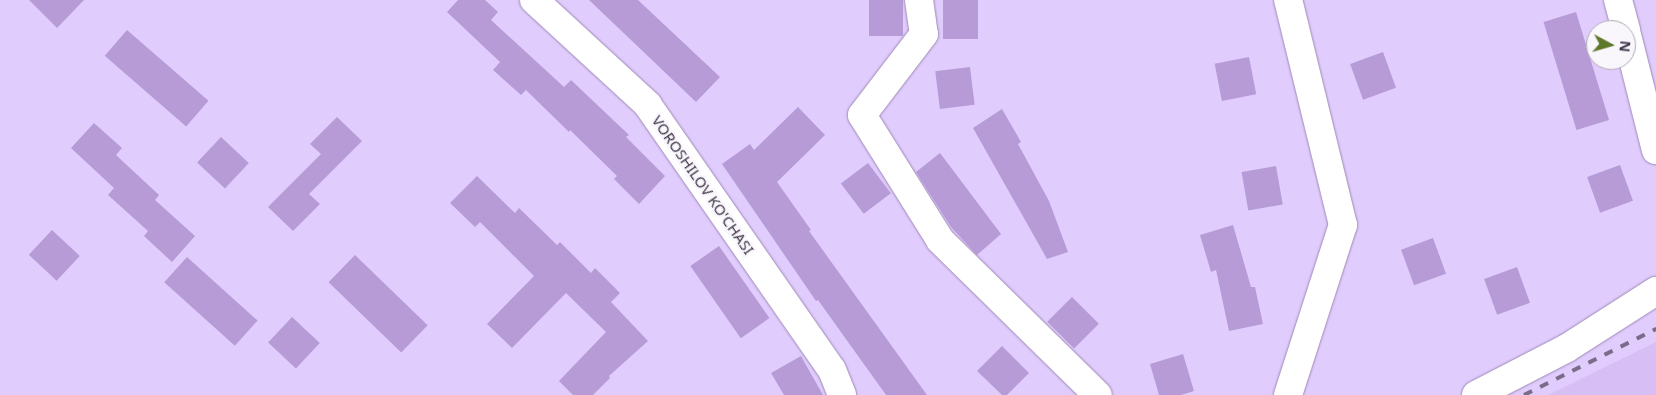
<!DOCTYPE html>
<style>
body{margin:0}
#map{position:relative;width:1656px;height:395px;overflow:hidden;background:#e1cdfd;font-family:"Noto Sans",sans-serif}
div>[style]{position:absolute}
.built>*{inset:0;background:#d7bff6}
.building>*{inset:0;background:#b69bd7;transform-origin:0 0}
.roads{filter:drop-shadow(0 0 1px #9e8ab7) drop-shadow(0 0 1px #9e8ab7)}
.street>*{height:28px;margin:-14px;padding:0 14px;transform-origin:14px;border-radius:14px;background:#fff}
.rail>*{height:4px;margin-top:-2px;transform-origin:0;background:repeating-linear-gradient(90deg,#796c8a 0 9px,transparent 0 18px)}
span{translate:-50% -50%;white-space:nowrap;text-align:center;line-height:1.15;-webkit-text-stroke:5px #f9f7fc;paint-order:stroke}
.street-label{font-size:15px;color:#3f3649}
.north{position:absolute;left:1586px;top:20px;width:50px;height:50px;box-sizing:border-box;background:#f9f7fc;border:1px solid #afaab4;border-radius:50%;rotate:96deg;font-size:14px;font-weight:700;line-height:20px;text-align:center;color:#3f3649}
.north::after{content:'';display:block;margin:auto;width:18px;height:22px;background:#60782a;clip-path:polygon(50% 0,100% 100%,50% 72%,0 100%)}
</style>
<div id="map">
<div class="built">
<div style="clip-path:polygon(1656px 342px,1656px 395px,1548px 395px)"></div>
</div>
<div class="building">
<div style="clip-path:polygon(29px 0,84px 0,57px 28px)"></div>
<div style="clip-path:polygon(458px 0,485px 0,498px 12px,491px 20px,564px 87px,571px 80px,629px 135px,626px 137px,665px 176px,639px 204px,614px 179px,617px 176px,570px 130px,569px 132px,526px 90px,521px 95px,493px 70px,500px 62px,447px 12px)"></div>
<div style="clip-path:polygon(589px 0,638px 0,720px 77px,696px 102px)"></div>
<div style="left:869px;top:0;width:34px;height:36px"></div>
<div style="left:943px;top:0;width:35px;height:39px"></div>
<div style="left:1576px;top:12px;width:113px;height:34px;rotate:73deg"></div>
<div style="left:127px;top:30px;width:108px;height:34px;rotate:41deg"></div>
<div style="left:1383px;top:52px;width:38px;height:35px;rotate:70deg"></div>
<div style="left:1249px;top:57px;width:38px;height:35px;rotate:79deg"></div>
<div style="left:970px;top:67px;width:38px;height:35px;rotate:83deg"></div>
<div style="clip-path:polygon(798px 107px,825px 135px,777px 182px,811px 230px,809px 231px,927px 395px,886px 395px,818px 300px,816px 301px,722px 164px,750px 144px,754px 150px)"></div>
<div style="clip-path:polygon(1002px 109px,1021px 142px,1018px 144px,1049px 201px,1068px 252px,1047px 259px,973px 128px)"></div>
<div style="clip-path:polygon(337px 117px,362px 141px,309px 194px,320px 204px,293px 231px,268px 207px,321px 154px,310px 144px)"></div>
<div style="clip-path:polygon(94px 123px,122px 148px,116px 155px,159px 195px,155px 200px,195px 236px,172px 262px,144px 236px,148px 231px,108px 195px,114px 188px,71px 148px)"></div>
<div style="left:221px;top:137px;width:38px;height:35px;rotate:43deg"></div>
<div style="clip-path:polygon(940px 153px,1001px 234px,977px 255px,951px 227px,916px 172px)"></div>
<div style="left:868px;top:163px;width:38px;height:34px;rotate:53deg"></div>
<div style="left:1620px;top:165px;width:38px;height:35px;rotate:70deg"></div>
<div style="left:1276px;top:166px;width:39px;height:35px;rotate:80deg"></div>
<div style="clip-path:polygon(477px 176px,515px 213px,519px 208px,557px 245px,560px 242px,591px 273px,595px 268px,620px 293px,611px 302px,648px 341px,609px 376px,610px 378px,593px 395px,573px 395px,559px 381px,606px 332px,566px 293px,512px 348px,487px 324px,534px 276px,480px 222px,475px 227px,450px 203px)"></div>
<div style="clip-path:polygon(1233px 225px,1251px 287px,1255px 287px,1263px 324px,1229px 331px,1216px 270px,1211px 272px,1200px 235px)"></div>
<div style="left:52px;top:230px;width:38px;height:34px;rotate:43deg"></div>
<div style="left:1433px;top:238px;width:38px;height:34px;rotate:70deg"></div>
<div style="left:719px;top:246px;width:88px;height:35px;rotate:55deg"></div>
<div style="left:355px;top:255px;width:101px;height:38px;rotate:44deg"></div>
<div style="left:187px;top:257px;width:95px;height:34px;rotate:42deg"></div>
<div style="left:1517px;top:267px;width:38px;height:35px;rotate:70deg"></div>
<div style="left:1072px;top:297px;width:38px;height:35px;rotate:45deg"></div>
<div style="left:292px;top:317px;width:38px;height:35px;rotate:43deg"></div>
<div style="clip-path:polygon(1002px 346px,1029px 373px,1007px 395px,1002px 395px,977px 371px)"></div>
<div style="clip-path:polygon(1183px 354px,1194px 391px,1181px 395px,1159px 395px,1150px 364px)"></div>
<div style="clip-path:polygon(801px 356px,823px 395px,784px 395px,771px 373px)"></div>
</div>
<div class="roads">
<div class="street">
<div style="left:534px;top:0;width:154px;rotate:42.6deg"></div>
<div style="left:647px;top:104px;width:324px;rotate:55.2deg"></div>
<div style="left:832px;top:370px;width:27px;rotate:68deg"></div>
<div style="left:919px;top:0;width:34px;rotate:82deg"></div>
<div style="left:924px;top:34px;width:102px;rotate:127.4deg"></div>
<div style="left:862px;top:115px;width:147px;rotate:58deg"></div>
<div style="left:940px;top:240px;width:221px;rotate:44.5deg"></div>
<div style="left:1618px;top:0;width:31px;rotate:75deg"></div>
<div style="left:1626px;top:31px;width:123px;rotate:75.9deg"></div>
<div style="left:1288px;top:395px;width:179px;rotate:-72.1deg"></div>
<div style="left:1343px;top:225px;width:232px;rotate:-103.7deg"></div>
<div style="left:1476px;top:395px;width:102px;rotate:-27.3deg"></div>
<div style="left:1567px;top:348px;width:106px;rotate:-32.6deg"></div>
</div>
</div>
<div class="rail">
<div style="left:1524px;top:395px;width:148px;rotate:-26.6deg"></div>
</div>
<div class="street-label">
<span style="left:703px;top:185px;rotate:55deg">VOROSHILOV KO'CHASI</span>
</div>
<div class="north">N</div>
</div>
